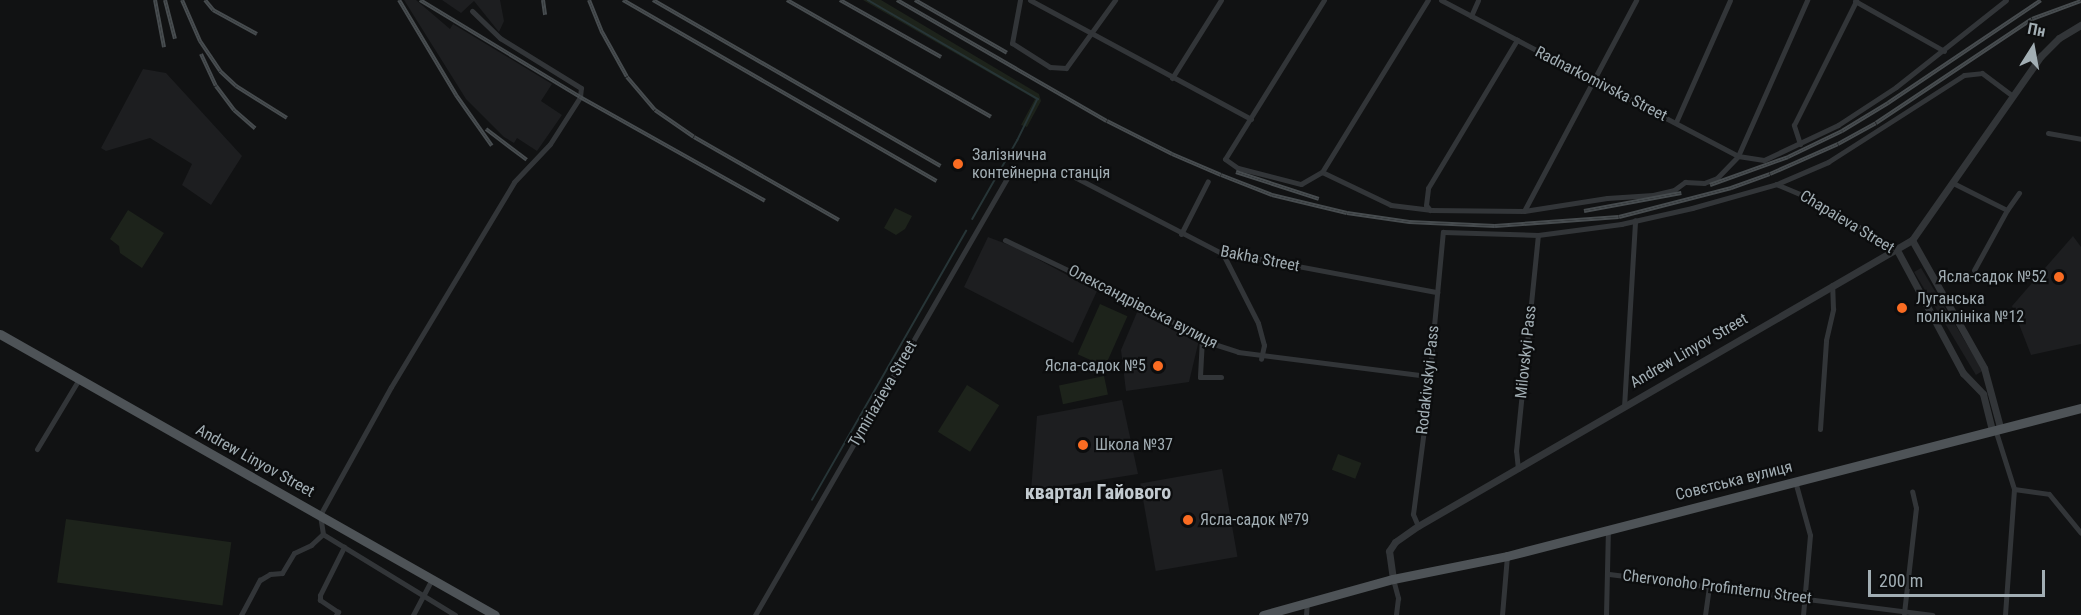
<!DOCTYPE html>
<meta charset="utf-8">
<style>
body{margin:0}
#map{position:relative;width:2081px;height:615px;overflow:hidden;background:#111213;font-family:"Roboto Condensed",sans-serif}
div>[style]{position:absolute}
.built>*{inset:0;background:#1d1e20;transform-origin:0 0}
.green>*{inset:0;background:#1d231b;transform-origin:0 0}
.stream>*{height:1.5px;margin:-0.75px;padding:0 0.75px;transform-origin:0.75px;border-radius:0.75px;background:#273537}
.minor>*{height:5px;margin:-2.5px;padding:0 2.5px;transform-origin:2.5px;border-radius:2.5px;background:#323538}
.tertiary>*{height:7px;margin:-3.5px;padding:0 3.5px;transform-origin:3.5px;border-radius:3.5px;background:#323538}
.primary>*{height:9px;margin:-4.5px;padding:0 4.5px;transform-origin:4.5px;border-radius:4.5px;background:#4e5357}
.rail>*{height:4px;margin-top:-2px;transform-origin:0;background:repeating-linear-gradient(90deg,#0c0d0e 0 4.5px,#474c4f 0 9px);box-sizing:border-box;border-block:2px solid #474c4f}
.dots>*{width:16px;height:16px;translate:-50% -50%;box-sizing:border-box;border:3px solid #0c0d0e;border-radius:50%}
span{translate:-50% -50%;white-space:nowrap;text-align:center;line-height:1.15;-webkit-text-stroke:4.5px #0c0d0e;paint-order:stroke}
.street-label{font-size:16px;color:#a2aeb4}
.poi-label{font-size:16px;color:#a2aeb4}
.left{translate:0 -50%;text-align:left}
.right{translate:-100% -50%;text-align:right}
.quarter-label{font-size:20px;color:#c3cbd0;font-weight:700}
.north{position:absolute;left:2003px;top:18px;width:60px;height:60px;-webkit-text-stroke:4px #0c0d0e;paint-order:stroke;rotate:11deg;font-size:16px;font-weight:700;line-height:24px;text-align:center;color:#a2aeb4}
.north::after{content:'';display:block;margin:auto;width:21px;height:27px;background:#a2aeb4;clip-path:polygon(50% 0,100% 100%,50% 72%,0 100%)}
.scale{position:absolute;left:1868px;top:570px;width:177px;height:27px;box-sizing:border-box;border:3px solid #a2aeb4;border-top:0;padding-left:8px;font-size:18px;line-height:21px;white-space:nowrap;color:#a2aeb4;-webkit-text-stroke:4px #0c0d0e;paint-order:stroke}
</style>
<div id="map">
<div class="built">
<div style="clip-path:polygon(404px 0,416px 0,450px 29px,453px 24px,552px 84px,541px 101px,562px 115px,537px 151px,517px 138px,514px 143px,504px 137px,466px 99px)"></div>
<div style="clip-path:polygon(442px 0,500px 0,504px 21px,499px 32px,474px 1px,461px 13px)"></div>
<div style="clip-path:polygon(143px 69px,166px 73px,242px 156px,211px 205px,182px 185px,192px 164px,150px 138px,106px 151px,101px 148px)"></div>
<div style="clip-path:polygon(2073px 236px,2081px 247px,2081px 344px,2031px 355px,2012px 306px)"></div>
<div style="clip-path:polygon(988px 237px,1017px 248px,1097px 291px,1073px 343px,964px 287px)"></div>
<div style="left:1921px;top:268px;width:120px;height:8px;rotate:59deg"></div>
<div style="clip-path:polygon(1138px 310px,1199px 340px,1189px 382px,1126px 391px,1121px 350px)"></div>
<div style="clip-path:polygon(1122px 400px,1138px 474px,1031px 491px,1037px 416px)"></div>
<div style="left:1222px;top:469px;width:89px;height:83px;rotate:80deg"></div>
</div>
<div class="green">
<div style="clip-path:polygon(863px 0,881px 0,1039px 94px,1041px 101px,1027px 127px,1021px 125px,1035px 99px)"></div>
<div style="clip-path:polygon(895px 208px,912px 216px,905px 229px,896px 235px,884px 228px)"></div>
<div style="clip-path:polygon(128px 210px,164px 233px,142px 268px,120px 253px,119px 246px,110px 239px)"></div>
<div style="left:1100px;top:304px;width:30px;height:55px;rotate:24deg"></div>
<div style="left:1104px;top:376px;width:19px;height:46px;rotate:78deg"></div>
<div style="left:967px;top:385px;width:38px;height:55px;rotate:32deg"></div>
<div style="left:1338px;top:454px;width:25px;height:17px;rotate:21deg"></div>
<div style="left:66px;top:519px;width:167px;height:64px;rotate:8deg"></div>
</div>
<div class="stream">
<div style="left:868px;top:0;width:197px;rotate:30.2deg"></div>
<div style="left:1038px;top:99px;width:46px;rotate:116deg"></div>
<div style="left:1018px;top:140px;width:91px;rotate:119.7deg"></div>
<div style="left:812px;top:500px;width:310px;rotate:-60.2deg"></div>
</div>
<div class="minor">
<div style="left:1020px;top:0;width:44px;rotate:100.5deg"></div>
<div style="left:1012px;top:43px;width:45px;rotate:32.3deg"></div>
<div style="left:1050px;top:67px;width:16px;rotate:4deg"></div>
<div style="left:1066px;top:68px;width:84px;rotate:-54.2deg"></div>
<div style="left:1030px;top:0;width:251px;rotate:28.3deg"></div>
<div style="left:1324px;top:0;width:187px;rotate:121.9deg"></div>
<div style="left:1225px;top:159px;width:16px;rotate:35deg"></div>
<div style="left:1238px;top:168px;width:65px;rotate:14.3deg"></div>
<div style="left:1301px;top:184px;width:24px;rotate:-30deg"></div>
<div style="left:1322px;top:172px;width:76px;rotate:25.6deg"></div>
<div style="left:1391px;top:205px;width:39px;rotate:7deg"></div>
<div style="left:1430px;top:210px;width:94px;rotate:0.6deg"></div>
<div style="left:1524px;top:211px;width:84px;rotate:-8.9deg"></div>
<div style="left:1607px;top:198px;width:46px;rotate:-3.7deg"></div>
<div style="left:1653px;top:195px;width:22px;rotate:-13deg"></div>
<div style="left:1674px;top:190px;width:14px;rotate:-36deg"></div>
<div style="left:1685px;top:182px;width:19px;rotate:3deg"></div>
<div style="left:1704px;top:183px;width:14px;rotate:-21deg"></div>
<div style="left:1717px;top:178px;width:30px;rotate:-46deg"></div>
<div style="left:1738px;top:156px;width:171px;rotate:-66.1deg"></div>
<div style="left:1441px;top:0;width:335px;rotate:27.7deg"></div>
<div style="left:1738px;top:156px;width:26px;rotate:9deg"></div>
<div style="left:1764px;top:160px;width:82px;rotate:-25.3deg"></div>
<div style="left:1838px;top:125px;width:69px;rotate:-33.2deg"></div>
<div style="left:1896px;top:87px;width:140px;rotate:-38.3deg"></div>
<div style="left:1855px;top:1px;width:102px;rotate:29.3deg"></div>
<div style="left:1471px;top:16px;width:17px;rotate:-66deg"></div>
<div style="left:1172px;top:78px;width:92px;rotate:-57.9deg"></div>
<div style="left:1676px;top:122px;width:133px;rotate:-66.1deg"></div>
<div style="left:2048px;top:133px;width:34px;rotate:10deg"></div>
<div style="left:1800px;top:144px;width:20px;rotate:-108deg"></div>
<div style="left:1794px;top:125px;width:139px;rotate:-63.4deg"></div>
<div style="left:1065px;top:172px;width:178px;rotate:27.4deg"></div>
<div style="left:1223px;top:254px;width:5px;rotate:-11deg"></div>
<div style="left:1228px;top:253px;width:213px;rotate:10.6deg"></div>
<div style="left:1322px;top:172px;width:202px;rotate:-58.4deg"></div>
<div style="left:1953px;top:183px;width:60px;rotate:26.6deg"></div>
<div style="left:1776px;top:184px;width:41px;rotate:22.8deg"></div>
<div style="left:1814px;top:200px;width:97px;rotate:31.1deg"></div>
<div style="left:1430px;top:210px;width:6px;rotate:-129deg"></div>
<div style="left:1426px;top:205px;width:17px;rotate:-83deg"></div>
<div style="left:1428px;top:188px;width:173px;rotate:-59deg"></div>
<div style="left:1524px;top:211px;width:239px;rotate:-62deg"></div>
<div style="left:1181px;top:234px;width:59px;rotate:-63deg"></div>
<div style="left:1005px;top:240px;width:153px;rotate:25.6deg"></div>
<div style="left:1143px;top:306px;width:81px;rotate:28.2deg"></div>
<div style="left:1214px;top:344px;width:25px;rotate:18deg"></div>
<div style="left:1238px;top:352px;width:193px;rotate:7.2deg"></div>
<div style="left:1223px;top:254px;width:77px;rotate:63.1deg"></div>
<div style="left:1258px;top:323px;width:23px;rotate:75deg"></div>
<div style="left:1264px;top:345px;width:14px;rotate:102deg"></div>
<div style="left:1974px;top:270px;width:68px;rotate:-61.2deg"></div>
<div style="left:2007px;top:210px;width:21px;rotate:-55deg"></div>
<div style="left:1202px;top:338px;width:39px;rotate:93deg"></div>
<div style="left:1200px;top:377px;width:21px"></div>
<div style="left:1624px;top:407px;width:187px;rotate:-86.6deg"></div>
<div style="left:1820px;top:429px;width:89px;rotate:-86.1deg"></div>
<div style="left:1826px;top:340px;width:32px;rotate:-77deg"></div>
<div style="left:1833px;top:309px;width:24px;rotate:-92deg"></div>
<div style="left:1995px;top:429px;width:63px;rotate:72.4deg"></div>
<div style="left:2014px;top:489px;width:126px;rotate:94.1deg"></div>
<div style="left:37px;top:449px;width:82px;rotate:-59deg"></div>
<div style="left:1518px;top:469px;width:18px;rotate:-96deg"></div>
<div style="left:1516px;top:451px;width:217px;rotate:-84.2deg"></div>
<div style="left:1795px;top:481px;width:56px;rotate:74.5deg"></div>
<div style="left:1810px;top:535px;width:80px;rotate:95deg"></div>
<div style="left:2014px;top:489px;width:35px;rotate:8deg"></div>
<div style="left:2049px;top:494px;width:50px;rotate:50.6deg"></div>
<div style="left:1418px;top:526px;width:13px;rotate:-113deg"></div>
<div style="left:1413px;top:514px;width:94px;rotate:-82.6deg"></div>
<div style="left:1425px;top:421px;width:190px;rotate:-84.6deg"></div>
<div style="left:1443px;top:232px;width:95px;rotate:1.8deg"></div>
<div style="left:1538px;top:235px;width:84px;rotate:-7.5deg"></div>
<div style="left:1621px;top:224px;width:73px;rotate:-12.7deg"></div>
<div style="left:1692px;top:208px;width:88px;rotate:-15.8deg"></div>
<div style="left:1777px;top:184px;width:56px;rotate:-23.3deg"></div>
<div style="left:1828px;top:162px;width:161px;rotate:-32.6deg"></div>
<div style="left:1964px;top:75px;width:18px;rotate:-6deg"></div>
<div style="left:1982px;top:73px;width:38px;rotate:37deg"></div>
<div style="left:1609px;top:574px;width:326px;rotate:7.2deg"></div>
<div style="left:1393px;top:579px;width:20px;rotate:75deg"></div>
<div style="left:1398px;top:598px;width:17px;rotate:97deg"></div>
<div style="left:1904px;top:613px;width:106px;rotate:-83.5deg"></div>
<div style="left:1916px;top:508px;width:17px;rotate:-103deg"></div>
<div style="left:241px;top:615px;width:40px;rotate:-62deg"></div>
<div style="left:260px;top:580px;width:12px;rotate:-31deg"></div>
<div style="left:270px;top:574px;width:12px;rotate:-5deg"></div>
<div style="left:282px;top:573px;width:23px;rotate:-59deg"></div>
<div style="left:294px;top:553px;width:19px;rotate:-25deg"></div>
<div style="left:311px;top:545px;width:16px;rotate:-43deg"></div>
<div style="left:336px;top:615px;width:4px;rotate:-56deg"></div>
<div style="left:338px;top:612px;width:22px;rotate:-146deg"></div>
<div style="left:320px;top:600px;width:5px;rotate:-90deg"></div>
<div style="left:320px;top:595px;width:54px;rotate:-63.4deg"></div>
<div style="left:413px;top:615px;width:41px;rotate:-62.2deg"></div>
<div style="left:455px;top:615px;width:155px;rotate:-148.5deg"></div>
<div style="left:323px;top:534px;width:19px;rotate:-99deg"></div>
<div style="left:320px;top:515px;width:146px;rotate:-61deg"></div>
<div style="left:391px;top:387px;width:239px;rotate:-59deg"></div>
<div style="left:514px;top:182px;width:52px;rotate:-46.5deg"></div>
<div style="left:550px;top:144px;width:56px;rotate:-57.4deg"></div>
<div style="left:580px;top:97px;width:9px;rotate:-84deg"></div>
<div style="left:581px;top:88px;width:95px;rotate:-148.3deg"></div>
<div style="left:500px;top:38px;width:39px;rotate:-136deg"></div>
<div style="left:755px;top:615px;width:510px;rotate:-60.02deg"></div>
<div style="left:1306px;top:615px;width:13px;rotate:-86deg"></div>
<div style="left:1502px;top:615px;width:59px;rotate:-85.2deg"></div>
<div style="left:1606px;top:615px;width:86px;rotate:-88.7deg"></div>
<div style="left:1705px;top:615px;width:29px;rotate:-82deg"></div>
</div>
<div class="tertiary">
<div style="left:1912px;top:240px;width:147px;rotate:60.6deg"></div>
<div style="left:1984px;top:368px;width:61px;rotate:74.8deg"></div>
<div style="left:1897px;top:250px;width:140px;rotate:61.8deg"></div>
<div style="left:1963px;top:373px;width:29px;rotate:46deg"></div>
<div style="left:1983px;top:394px;width:37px;rotate:76deg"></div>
<div style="left:1393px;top:579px;width:28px;rotate:-98deg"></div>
<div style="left:1389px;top:551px;width:11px;rotate:-56deg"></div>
<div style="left:1395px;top:542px;width:28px;rotate:-35deg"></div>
<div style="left:1418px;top:526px;width:571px;rotate:-30.07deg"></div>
<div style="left:1912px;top:240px;width:225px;rotate:-55deg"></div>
<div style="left:2041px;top:56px;width:25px;rotate:-45deg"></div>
<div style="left:2059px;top:38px;width:26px;rotate:-31deg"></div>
</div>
<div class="primary">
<div style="left:0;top:334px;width:569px;rotate:29.58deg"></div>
<div style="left:1263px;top:615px;width:135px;rotate:-15.5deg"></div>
<div style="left:1393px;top:579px;width:116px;rotate:-11.4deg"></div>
<div style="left:1507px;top:556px;width:593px;rotate:-14.46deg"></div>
</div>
<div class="rail">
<div style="left:155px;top:0;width:48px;rotate:79.2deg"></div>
<div style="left:165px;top:0;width:40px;rotate:75.6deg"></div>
<div style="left:182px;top:0;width:45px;rotate:66.3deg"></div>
<div style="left:200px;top:41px;width:36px;rotate:56deg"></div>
<div style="left:220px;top:71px;width:22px;rotate:43deg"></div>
<div style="left:236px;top:86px;width:60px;rotate:32.1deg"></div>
<div style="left:205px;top:0;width:13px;rotate:51deg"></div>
<div style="left:213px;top:10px;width:50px;rotate:28.6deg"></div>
<div style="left:399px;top:0;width:111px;rotate:59deg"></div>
<div style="left:456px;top:95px;width:62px;rotate:54.8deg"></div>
<div style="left:420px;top:0;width:187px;rotate:31.2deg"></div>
<div style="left:580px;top:97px;width:212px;rotate:29.3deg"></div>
<div style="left:543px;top:0;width:15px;rotate:82deg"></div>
<div style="left:589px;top:0;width:35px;rotate:68deg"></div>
<div style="left:602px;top:32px;width:51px;rotate:60.9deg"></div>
<div style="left:627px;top:77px;width:43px;rotate:49.7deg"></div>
<div style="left:655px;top:110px;width:47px;rotate:34.7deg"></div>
<div style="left:694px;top:137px;width:167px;rotate:29.8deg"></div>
<div style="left:623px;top:0;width:362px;rotate:30deg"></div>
<div style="left:653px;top:0;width:332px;rotate:30deg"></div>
<div style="left:787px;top:0;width:235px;rotate:29.8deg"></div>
<div style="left:840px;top:0;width:116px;rotate:29.4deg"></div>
<div style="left:897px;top:0;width:242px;rotate:30deg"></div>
<div style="left:1107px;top:121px;width:73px;rotate:26.9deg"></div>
<div style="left:1172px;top:154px;width:53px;rotate:23.2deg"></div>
<div style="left:1221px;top:175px;width:55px;rotate:21.4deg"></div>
<div style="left:1272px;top:195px;width:77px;rotate:13.5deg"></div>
<div style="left:1347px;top:213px;width:63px;rotate:8.3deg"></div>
<div style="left:1409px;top:222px;width:86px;rotate:2.7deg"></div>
<div style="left:1495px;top:226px;width:124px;rotate:-4.2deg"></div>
<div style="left:1619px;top:217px;width:116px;rotate:-14.5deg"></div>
<div style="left:1731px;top:188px;width:41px;rotate:-19.7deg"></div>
<div style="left:1770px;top:174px;width:74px;rotate:-23.8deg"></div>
<div style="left:1838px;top:144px;width:43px;rotate:-28.9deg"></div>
<div style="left:1876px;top:123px;width:187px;rotate:-33.7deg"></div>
<div style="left:2032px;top:19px;width:52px;rotate:-20.2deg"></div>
<div style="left:915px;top:0;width:106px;rotate:29.9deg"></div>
<div style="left:201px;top:54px;width:35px;rotate:65deg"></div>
<div style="left:216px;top:86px;width:30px;rotate:53deg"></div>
<div style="left:234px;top:110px;width:28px;rotate:41deg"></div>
<div style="left:486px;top:129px;width:51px;rotate:37.1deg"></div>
<div style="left:1236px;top:172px;width:87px;rotate:18deg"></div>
<div style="left:1710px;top:185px;width:83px;rotate:-19.7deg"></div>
<div style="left:1788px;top:157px;width:60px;rotate:-25.7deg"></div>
<div style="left:1842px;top:131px;width:54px;rotate:-31.3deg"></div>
<div style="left:1888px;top:103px;width:184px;rotate:-33.9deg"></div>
<div style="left:1584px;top:211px;width:99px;rotate:-10.5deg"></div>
</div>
<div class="dots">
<div style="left:958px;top:164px;background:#fa6c22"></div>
<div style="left:2059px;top:277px;background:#fa6c22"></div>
<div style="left:1902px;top:308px;background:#fa6c22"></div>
<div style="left:1158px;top:366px;background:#fa6c22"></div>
<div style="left:1083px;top:445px;background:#fa6c22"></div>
<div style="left:1188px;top:520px;background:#fa6c22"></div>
</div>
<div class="street-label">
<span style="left:1601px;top:84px;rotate:27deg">Radnarkomivska Street</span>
<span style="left:1847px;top:222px;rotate:31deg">Chapaieva Street</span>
<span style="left:1260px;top:259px;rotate:11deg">Bakha Street</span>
<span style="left:1143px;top:307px;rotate:27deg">Олександрівська вулиця</span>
<span style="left:1689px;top:351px;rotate:-30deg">Andrew Linyov Street</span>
<span style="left:1526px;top:352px;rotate:-84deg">Milovskyi Pass</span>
<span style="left:1428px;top:380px;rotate:-84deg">Rodakivskyi Pass</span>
<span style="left:883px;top:394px;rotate:-60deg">Tymiriazieva Street</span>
<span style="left:255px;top:461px;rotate:29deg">Andrew Linyov Street</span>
<span style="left:1734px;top:481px;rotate:-14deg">Совєтська вулиця</span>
<span style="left:1717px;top:587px;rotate:7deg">Chervonoho Profinternu Street</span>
</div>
<div class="poi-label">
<span class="left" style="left:972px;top:164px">Залізнична<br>контейнерна станція</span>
<span class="right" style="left:2047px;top:277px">Ясла-садок №52</span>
<span class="left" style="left:1916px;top:308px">Луганська<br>поліклініка №12</span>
<span class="right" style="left:1146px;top:366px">Ясла-садок №5</span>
<span class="left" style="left:1095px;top:445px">Школа №37</span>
<span class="left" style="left:1200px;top:520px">Ясла-садок №79</span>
</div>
<div class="quarter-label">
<span style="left:1098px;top:492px">квартал Гайового</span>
</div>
<div class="north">Пн</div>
<div class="scale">200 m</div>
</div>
